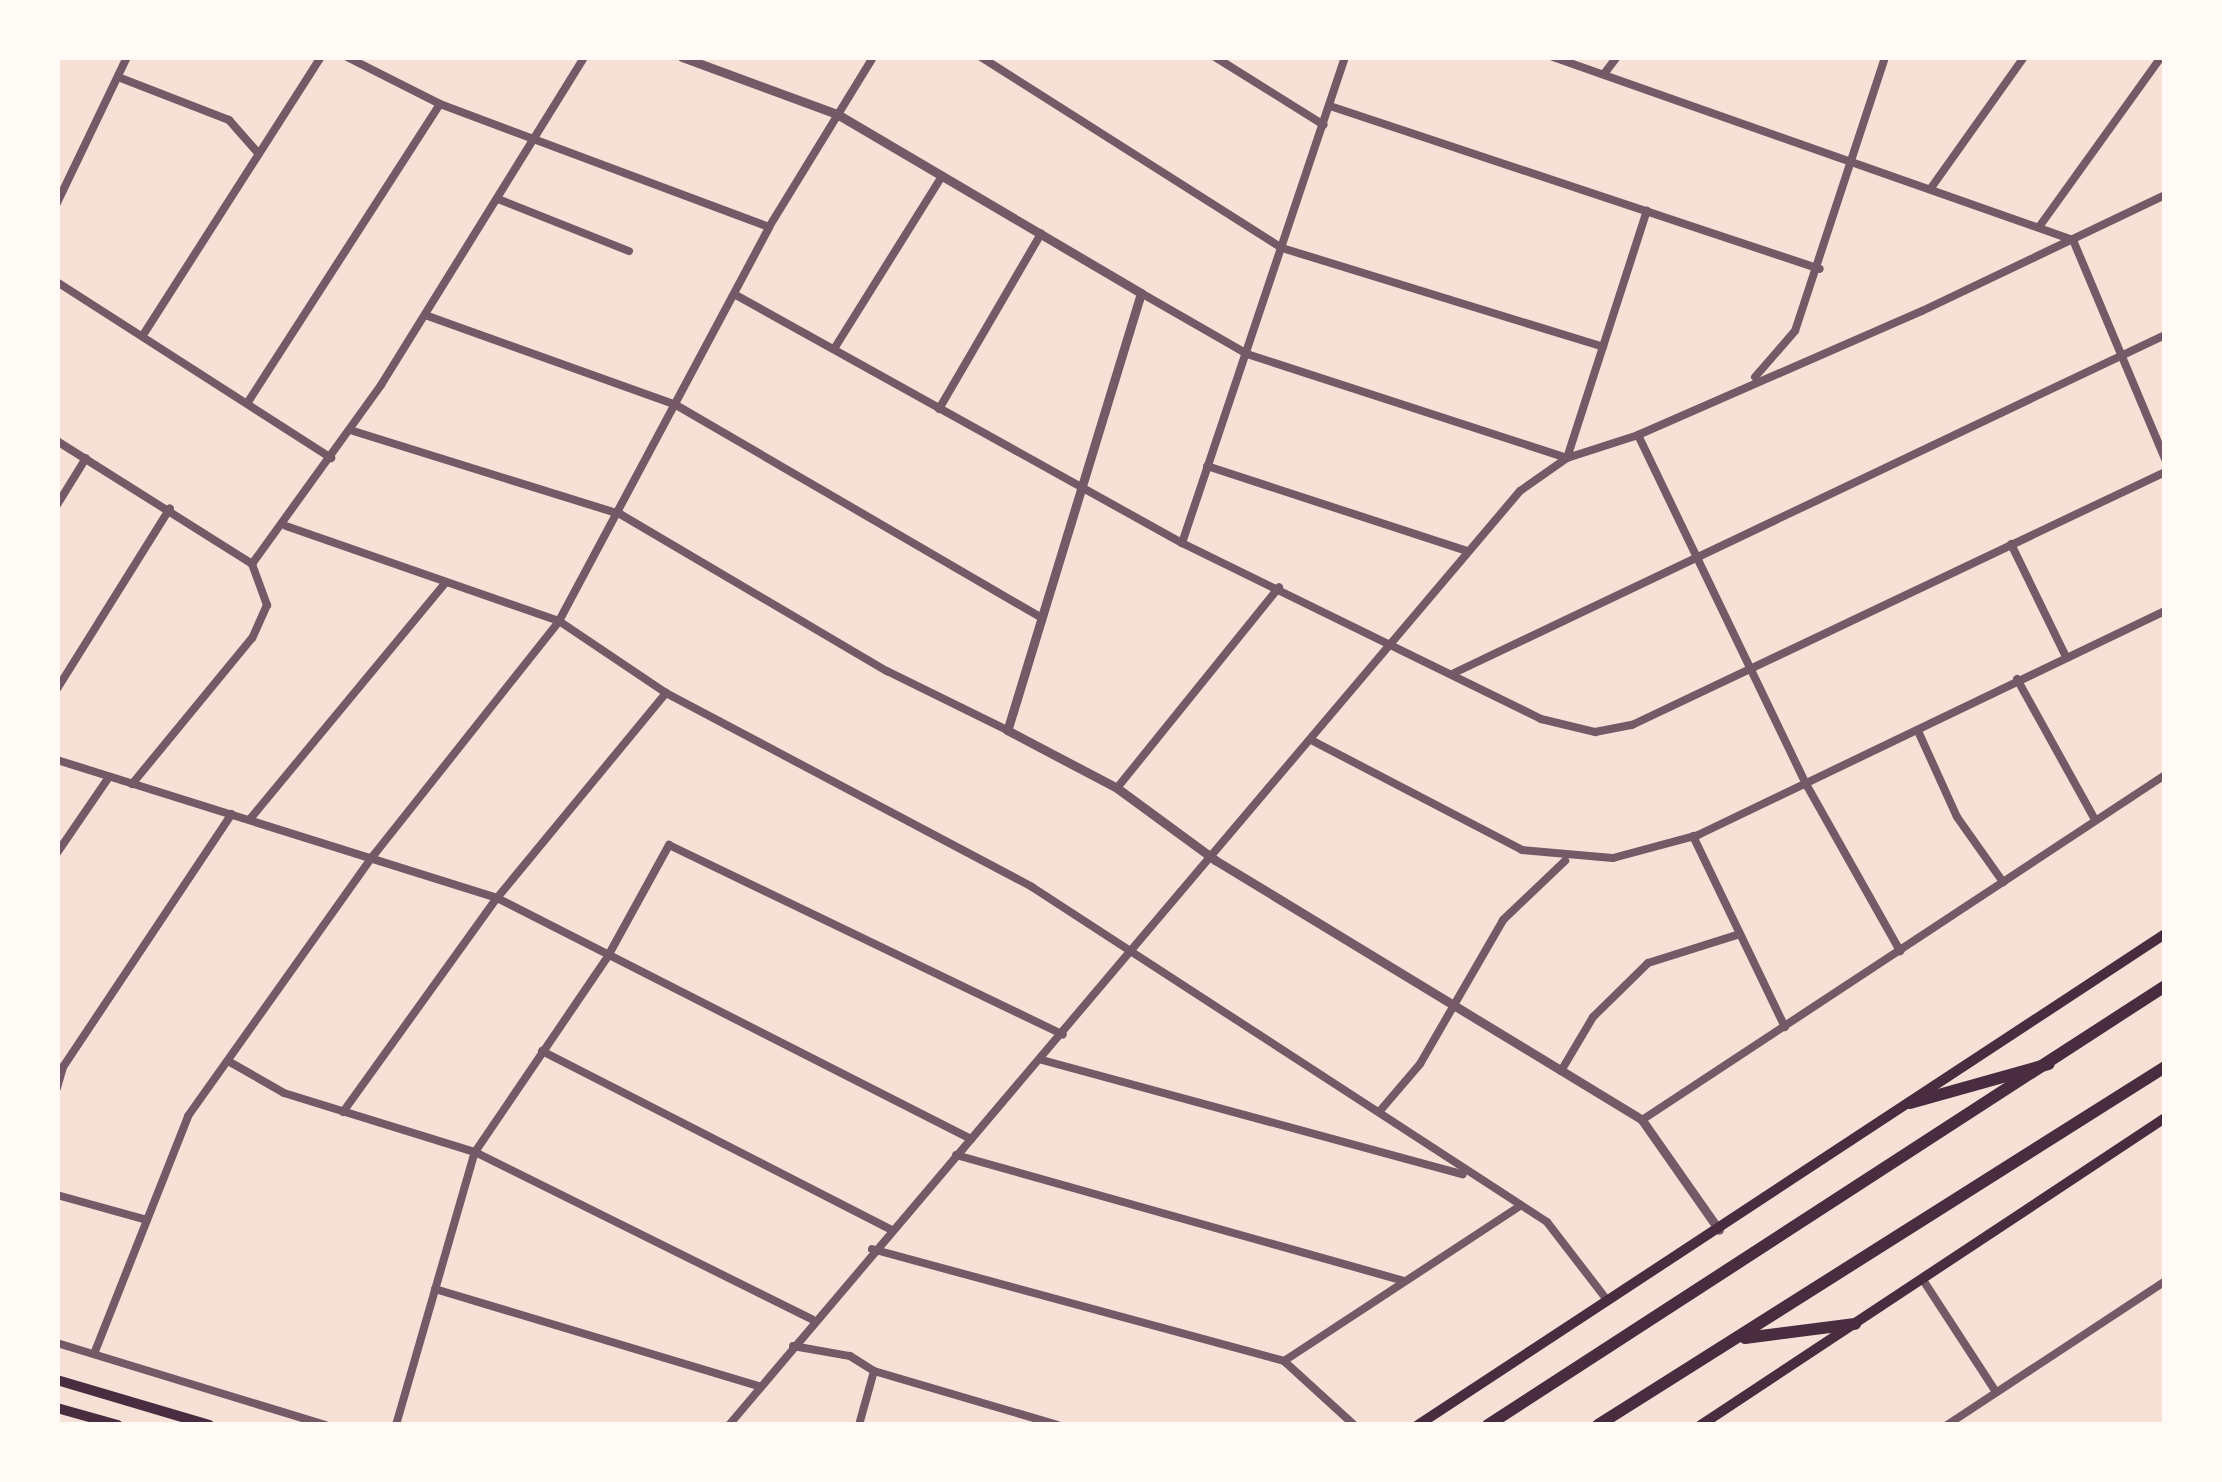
<!DOCTYPE html>
<style>
body{margin:0}
#map{position:relative;width:2222px;height:1482px;overflow:hidden;background:#f7e1d7;font-family:"Sofia Sans Condensed",sans-serif}
div>[style]{position:absolute}
.minor>*{height:8px;margin:-4px;padding:0 4px;transform-origin:4px;border-radius:4px;background:#755966}
.tertiary>*{height:9px;margin:-4.5px;padding:0 4.5px;transform-origin:4.5px;border-radius:4.5px;background:#755966}
.secondary>*{height:10px;margin:-5px;padding:0 5px;transform-origin:5px;border-radius:5px;background:#4a2c40}
.primary>*{height:10px;margin:-5px;padding:0 5px;transform-origin:5px;border-radius:5px;background:#4a2c40}
.trunk>*{height:12px;margin:-6px;padding:0 6px;transform-origin:6px;border-radius:6px;background:#4a2c40}
span{translate:-50% -50%;white-space:nowrap;text-align:center;line-height:1.15;-webkit-text-stroke:10px #fffaf5;paint-order:stroke}
.frame{position:absolute;inset:0;border:60px solid #fffaf5;pointer-events:none}
</style>
<div id="map">
<div class="minor">
<div style="left:347px;top:57px;width:104px;rotate:26.8deg"></div>
<div style="left:440px;top:104px;width:351px;rotate:20.5deg"></div>
<div style="left:981px;top:57px;width:356px;rotate:32.4deg"></div>
<div style="left:1282px;top:248px;width:336px;rotate:17.1deg"></div>
<div style="left:1215px;top:57px;width:128px;rotate:32deg"></div>
<div style="left:1553px;top:57px;width:551px;rotate:19.39deg"></div>
<div style="left:2073px;top:240px;width:238px;rotate:67.2deg"></div>
<div style="left:1604px;top:74px;width:21px;rotate:-53deg"></div>
<div style="left:118px;top:77px;width:119px;rotate:21.2deg"></div>
<div style="left:229px;top:120px;width:45px;rotate:48.6deg"></div>
<div style="left:1330px;top:106px;width:516px;rotate:18.4deg"></div>
<div style="left:1931px;top:188px;width:161px;rotate:-54.6deg"></div>
<div style="left:498px;top:199px;width:141px;rotate:21.7deg"></div>
<div style="left:57px;top:203px;width:162px;rotate:-64.4deg"></div>
<div style="left:2039px;top:227px;width:209px;rotate:-54.3deg"></div>
<div style="left:57px;top:282px;width:326px;rotate:32.7deg"></div>
<div style="left:1141px;top:293px;width:122px;rotate:29.9deg"></div>
<div style="left:1247px;top:354px;width:336px;rotate:18deg"></div>
<div style="left:1567px;top:458px;width:260px;rotate:-72.1deg"></div>
<div style="left:734px;top:294px;width:513px;rotate:29.07deg"></div>
<div style="left:1182px;top:543px;width:400px;rotate:26.1deg"></div>
<div style="left:1541px;top:719px;width:56px;rotate:13.5deg"></div>
<div style="left:1595px;top:732px;width:38px;rotate:-11deg"></div>
<div style="left:1632px;top:725px;width:590px;rotate:-25.39deg"></div>
<div style="left:425px;top:315px;width:267px;rotate:19.7deg"></div>
<div style="left:676px;top:405px;width:423px;rotate:30.2deg"></div>
<div style="left:145px;top:332px;width:326px;rotate:-57.4deg"></div>
<div style="left:834px;top:349px;width:204px;rotate:-58deg"></div>
<div style="left:1755px;top:377px;width:61px;rotate:-49deg"></div>
<div style="left:1795px;top:331px;width:288px;rotate:-71.8deg"></div>
<div style="left:248px;top:402px;width:354px;rotate:-57.2deg"></div>
<div style="left:939px;top:409px;width:203px;rotate:-59.8deg"></div>
<div style="left:350px;top:430px;width:283px;rotate:17.3deg"></div>
<div style="left:620px;top:514px;width:310px;rotate:30.5deg"></div>
<div style="left:887px;top:671px;width:134px;rotate:26.2deg"></div>
<div style="left:1638px;top:435px;width:387px;rotate:64.3deg"></div>
<div style="left:1806px;top:784px;width:192px;rotate:60.6deg"></div>
<div style="left:57px;top:441px;width:231px;rotate:32.2deg"></div>
<div style="left:252px;top:564px;width:44px;rotate:69.9deg"></div>
<div style="left:267px;top:605px;width:36px;rotate:114deg"></div>
<div style="left:252px;top:638px;width:189px;rotate:129.4deg"></div>
<div style="left:1207px;top:466px;width:274px;rotate:18.1deg"></div>
<div style="left:57px;top:505px;width:55px;rotate:-58.3deg"></div>
<div style="left:286px;top:526px;width:289px;rotate:19.2deg"></div>
<div style="left:559px;top:621px;width:129px;rotate:33.9deg"></div>
<div style="left:666px;top:693px;width:414px;rotate:27.9deg"></div>
<div style="left:1032px;top:887px;width:614px;rotate:33.04deg"></div>
<div style="left:1547px;top:1222px;width:98px;rotate:52.4deg"></div>
<div style="left:1182px;top:543px;width:513px;rotate:-71.46deg"></div>
<div style="left:2011px;top:544px;width:126px;rotate:64deg"></div>
<div style="left:252px;top:564px;width:221px;rotate:-54.2deg"></div>
<div style="left:381px;top:385px;width:386px;rotate:-58.2deg"></div>
<div style="left:1454px;top:673px;width:787px;rotate:-25.43deg"></div>
<div style="left:2017px;top:679px;width:161px;rotate:61deg"></div>
<div style="left:57px;top:689px;width:213px;rotate:-58deg"></div>
<div style="left:1918px;top:731px;width:94px;rotate:65.6deg"></div>
<div style="left:1957px;top:817px;width:80px;rotate:54.7deg"></div>
<div style="left:1313px;top:741px;width:236px;rotate:27.5deg"></div>
<div style="left:1522px;top:850px;width:91px;rotate:5deg"></div>
<div style="left:1613px;top:858px;width:88px;rotate:-15.1deg"></div>
<div style="left:1698px;top:835px;width:518px;rotate:-25.63deg"></div>
<div style="left:57px;top:760px;width:461px;rotate:17.4deg"></div>
<div style="left:497px;top:898px;width:532px;rotate:26.95deg"></div>
<div style="left:1117px;top:788px;width:258px;rotate:-51.1deg"></div>
<div style="left:250px;top:819px;width:306px;rotate:-50.4deg"></div>
<div style="left:1693px;top:836px;width:212px;rotate:64.3deg"></div>
<div style="left:57px;top:853px;width:92px;rotate:-55.6deg"></div>
<div style="left:542px;top:1051px;width:391px;rotate:27.1deg"></div>
<div style="left:1042px;top:1060px;width:436px;rotate:15.2deg"></div>
<div style="left:228px;top:1061px;width:64px;rotate:29.7deg"></div>
<div style="left:284px;top:1093px;width:200px;rotate:17.2deg"></div>
<div style="left:475px;top:1152px;width:377px;rotate:26.4deg"></div>
<div style="left:1561px;top:1071px;width:63px;rotate:-59.3deg"></div>
<div style="left:1593px;top:1017px;width:77px;rotate:-44.5deg"></div>
<div style="left:1648px;top:963px;width:96px;rotate:-17.5deg"></div>
<div style="left:57px;top:1088px;width:22px;rotate:-74deg"></div>
<div style="left:63px;top:1067px;width:304px;rotate:-56.3deg"></div>
<div style="left:343px;top:1112px;width:264px;rotate:-54.3deg"></div>
<div style="left:497px;top:898px;width:266px;rotate:-50.5deg"></div>
<div style="left:1379px;top:1112px;width:63px;rotate:-49.5deg"></div>
<div style="left:1420px;top:1064px;width:166px;rotate:-60deg"></div>
<div style="left:1503px;top:920px;width:86px;rotate:-43.6deg"></div>
<div style="left:1642px;top:1120px;width:627px;rotate:-33.41deg"></div>
<div style="left:956px;top:1155px;width:465px;rotate:15.7deg"></div>
<div style="left:57px;top:1195px;width:93px;rotate:15.5deg"></div>
<div style="left:872px;top:1249px;width:427px;rotate:15.2deg"></div>
<div style="left:1284px;top:1361px;width:95px;rotate:42.4deg"></div>
<div style="left:1923px;top:1280px;width:134px;rotate:56.9deg"></div>
<div style="left:435px;top:1289px;width:338px;rotate:16.7deg"></div>
<div style="left:57px;top:1343px;width:281px;rotate:17deg"></div>
<div style="left:793px;top:1346px;width:58px;rotate:10deg"></div>
<div style="left:850px;top:1356px;width:28px;rotate:32deg"></div>
<div style="left:874px;top:1371px;width:191px;rotate:16.4deg"></div>
<div style="left:94px;top:1354px;width:256px;rotate:-68.4deg"></div>
<div style="left:188px;top:1116px;width:319px;rotate:-54.6deg"></div>
<div style="left:373px;top:856px;width:300px;rotate:-51.6deg"></div>
<div style="left:559px;top:621px;width:446px;rotate:-61.9deg"></div>
<div style="left:769px;top:227px;width:199px;rotate:-58.5deg"></div>
<div style="left:1284px;top:1361px;width:280px;rotate:-33.3deg"></div>
<div style="left:396px;top:1425px;width:284px;rotate:-73.9deg"></div>
<div style="left:475px;top:1152px;width:237px;rotate:-55.8deg"></div>
<div style="left:608px;top:956px;width:127px;rotate:-61.2deg"></div>
<div style="left:669px;top:845px;width:437px;rotate:25.7deg"></div>
<div style="left:729px;top:1425px;width:1224px;rotate:-49.74deg"></div>
<div style="left:1520px;top:491px;width:57px;rotate:-35.1deg"></div>
<div style="left:1567px;top:458px;width:75px;rotate:-17.9deg"></div>
<div style="left:1638px;top:435px;width:310px;rotate:-23.6deg"></div>
<div style="left:1922px;top:311px;width:269px;rotate:-25.5deg"></div>
<div style="left:859px;top:1425px;width:56px;rotate:-74.5deg"></div>
<div style="left:1947px;top:1425px;width:261px;rotate:-33.4deg"></div>
</div>
<div class="tertiary">
<div style="left:682px;top:57px;width:165px;rotate:20.2deg"></div>
<div style="left:837px;top:114px;width:353px;rotate:30.5deg"></div>
<div style="left:1141px;top:293px;width:457px;rotate:107deg"></div>
<div style="left:1007px;top:730px;width:124px;rotate:27.8deg"></div>
<div style="left:1117px;top:788px;width:122px;rotate:36.3deg"></div>
<div style="left:1215px;top:860px;width:500px;rotate:31.3deg"></div>
<div style="left:1642px;top:1120px;width:134px;rotate:55deg"></div>
</div>
<div class="secondary">
<div style="left:1418px;top:1425px;width:894px;rotate:-33.32deg"></div>
<div style="left:1701px;top:1425px;width:556px;rotate:-33.49deg"></div>
</div>
<div class="primary">
<div style="left:57px;top:1380px;width:159px;rotate:16.5deg"></div>
<div style="left:57px;top:1408px;width:63px;rotate:15.6deg"></div>
</div>
<div class="trunk">
<div style="left:1910px;top:1103px;width:144px;rotate:-15.7deg"></div>
<div style="left:1745px;top:1338px;width:111px;rotate:-7.3deg"></div>
<div style="left:1488px;top:1425px;width:807px;rotate:-32.96deg"></div>
<div style="left:1598px;top:1425px;width:671px;rotate:-32.27deg"></div>
</div>
<div class="frame"></div>
</div>
